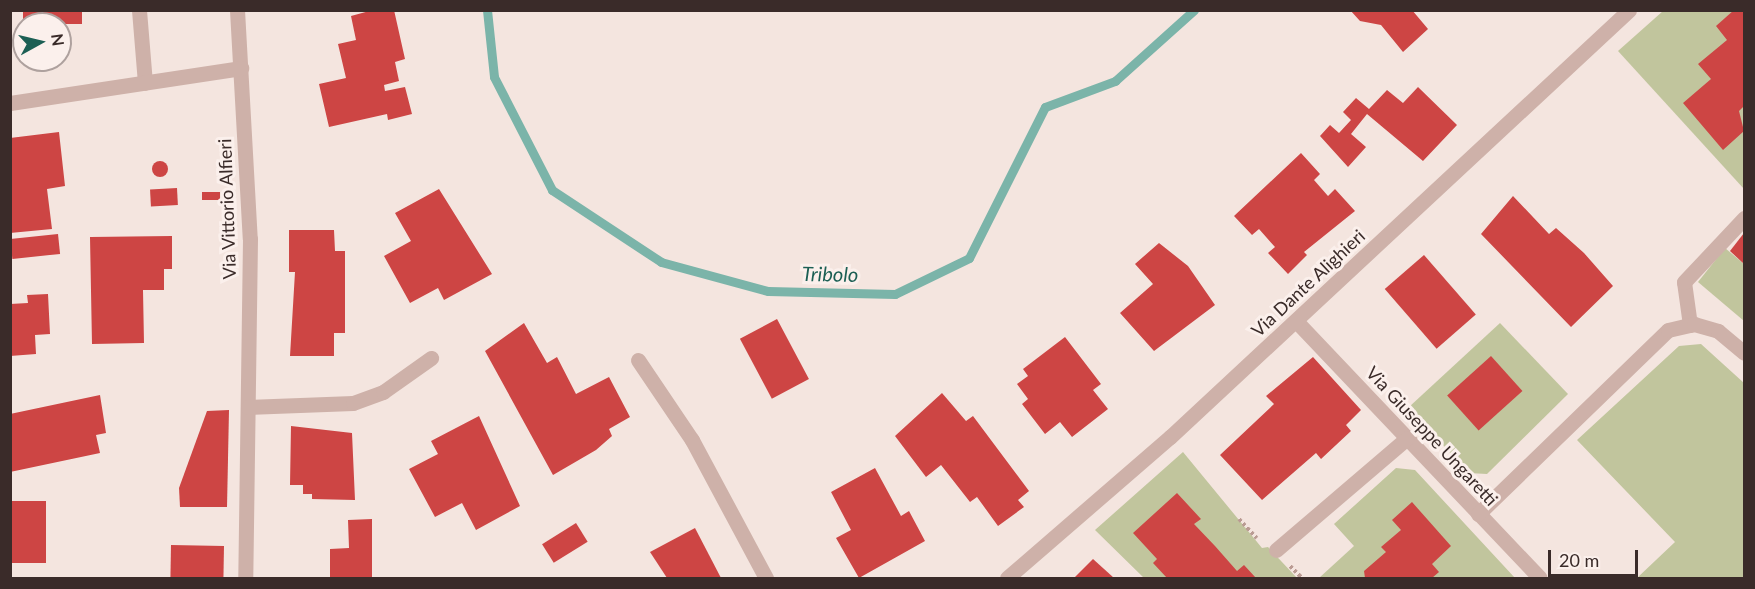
<!DOCTYPE html>
<style>
body{margin:0}
#map{position:relative;width:1755px;height:589px;overflow:hidden;background:#f4e5df;font-family:Lato,sans-serif}
div>[style]{position:absolute}
.green>*{inset:0;background:#c1c59d}
.stream>*{height:9px;margin:-4.5px;padding:0 4.5px;transform-origin:4.5px;border-radius:4.5px;background:#7bb4a9}
.building>*{inset:0;background:#cd4544;transform-origin:0 0}
.round{border-radius:50%}
.path>*{height:4px;margin-top:-2px;transform-origin:0;background:repeating-linear-gradient(90deg,#ba9b93 0 3px,transparent 0 6px)}
.minor>*{height:15px;margin:-7.5px;padding:0 7.5px;transform-origin:7.5px;border-radius:7.5px;background:#ceb1a9}
span{translate:-50% -50%;white-space:nowrap;text-align:center;line-height:1.15;-webkit-text-stroke:6px #fbf0ec;paint-order:stroke}
.street-label{font-size:18px;color:#3a2b29}
.water-label{font-size:20px;color:#1c5f54;font-style:italic}
.frame{position:absolute;inset:0;border:12px solid #3a2b29;pointer-events:none}
.north{position:absolute;left:12px;top:12px;width:60px;height:60px;box-sizing:border-box;background:#fbf0ec;border:2px solid #aea19e;border-radius:50%;rotate:82deg;font-size:16px;font-weight:700;line-height:24px;text-align:center;color:#3a2b29}
.north::after{content:'';display:block;margin:auto;width:21px;height:27px;background:#1c5f54;clip-path:polygon(50% 0,100% 100%,50% 72%,0 100%)}
.scale{position:absolute;left:1548px;top:550px;width:90px;height:27px;box-sizing:border-box;border:3px solid #3a2b29;border-top:0;padding-left:8px;font-size:18px;line-height:21px;white-space:nowrap;color:#3a2b29;-webkit-text-stroke:4px #fbf0ec;paint-order:stroke}
</style>
<div id="map">
<div class="green">
<div style="clip-path:polygon(1663px 11px,1744px 11px,1744px 189px,1618px 51px)"></div>
<div style="clip-path:polygon(1725px 248px,1744px 264px,1744px 321px,1698px 282px)"></div>
<div style="clip-path:polygon(1500px 323px,1568px 394px,1487px 474px,1468px 473px,1409px 407px)"></div>
<div style="clip-path:polygon(1701px 344px,1744px 383px,1744px 578px,1637px 578px,1675px 542px,1577px 440px,1679px 346px)"></div>
<div style="clip-path:polygon(1183px 452px,1262px 548px,1268px 547px,1297px 578px,1144px 578px,1095px 530px)"></div>
<div style="clip-path:polygon(1396px 468px,1415px 470px,1515px 578px,1319px 578px,1354px 546px,1334px 524px)"></div>
</div>
<div class="stream">
<div style="left:487px;top:10px;width:67px;rotate:84deg"></div>
<div style="left:494px;top:77px;width:127px;rotate:62.8deg"></div>
<div style="left:552px;top:190px;width:131px;rotate:33.4deg"></div>
<div style="left:661px;top:262px;width:111px;rotate:15.2deg"></div>
<div style="left:768px;top:291px;width:127px;rotate:1.4deg"></div>
<div style="left:895px;top:294px;width:82px;rotate:-25.9deg"></div>
<div style="left:969px;top:258px;width:169px;rotate:-63.3deg"></div>
<div style="left:1045px;top:107px;width:75px;rotate:-20.4deg"></div>
<div style="left:1115px;top:81px;width:106px;rotate:-41.9deg"></div>
</div>
<div class="building">
<div style="left:23px;top:10px;width:59px;height:14px"></div>
<div style="clip-path:polygon(373px 10px,394px 10px,405px 59px,395px 62px,399px 81px,384px 85px,385px 91px,405px 87px,412px 114px,388px 120px,387px 114px,329px 127px,319px 84px,346px 78px,338px 44px,356px 40px,351px 16px)"></div>
<div style="clip-path:polygon(1350px 10px,1412px 10px,1428px 29px,1403px 52px,1381px 25px,1360px 21px)"></div>
<div style="clip-path:polygon(1734px 10px,1744px 10px,1744px 106px,1739px 111px,1744px 131px,1723px 150px,1683px 103px,1711px 79px,1698px 64px,1727px 40px,1716px 26px)"></div>
<div style="clip-path:polygon(1418px 87px,1457px 125px,1423px 161px,1367px 114px,1351px 134px,1366px 147px,1348px 167px,1320px 136px,1330px 125px,1339px 133px,1351px 120px,1343px 112px,1356px 98px,1369px 109px,1387px 90px,1403px 103px)"></div>
<div style="clip-path:polygon(59px 132px,65px 186px,47px 189px,52px 229px,10px 233px,10px 138px)"></div>
<div style="clip-path:polygon(1301px 153px,1320px 174px,1314px 180px,1328px 196px,1335px 189px,1355px 211px,1304px 252px,1307px 255px,1288px 274px,1268px 253px,1275px 247px,1259px 229px,1252px 235px,1234px 216px)"></div>
<div class="round" style="left:152px;top:161px;width:16px;height:16px"></div>
<div style="left:177px;top:188px;width:17px;height:27px;rotate:87deg"></div>
<div style="clip-path:polygon(439px 189px,492px 274px,444px 300px,438px 288px,410px 303px,384px 256px,411px 241px,395px 213px)"></div>
<div style="left:202px;top:192px;width:18px;height:8px"></div>
<div style="clip-path:polygon(1513px 196px,1549px 234px,1556px 228px,1584px 253px,1613px 286px,1571px 327px,1481px 234px)"></div>
<div style="clip-path:polygon(289px 230px,334px 230px,335px 251px,345px 251px,345px 333px,334px 333px,334px 356px,290px 356px,295px 272px,289px 272px)"></div>
<div style="clip-path:polygon(1744px 233px,1744px 264px,1730px 251px)"></div>
<div style="left:58px;top:234px;width:20px;height:48px;rotate:84deg"></div>
<div style="clip-path:polygon(172px 236px,172px 269px,164px 269px,164px 290px,143px 290px,144px 343px,92px 344px,90px 237px)"></div>
<div style="clip-path:polygon(1159px 243px,1188px 266px,1215px 305px,1154px 351px,1120px 313px,1153px 284px,1135px 264px)"></div>
<div style="left:1424px;top:255px;width:79px;height:52px;rotate:49deg"></div>
<div style="clip-path:polygon(48px 294px,50px 334px,35px 335px,36px 354px,10px 356px,10px 304px,28px 303px,27px 295px)"></div>
<div style="left:777px;top:319px;width:68px;height:42px;rotate:62deg"></div>
<div style="clip-path:polygon(524px 323px,547px 363px,557px 357px,576px 394px,609px 377px,630px 417px,609px 429px,612px 436px,596px 450px,553px 475px,485px 351px)"></div>
<div style="clip-path:polygon(1065px 337px,1101px 384px,1093px 390px,1108px 409px,1072px 437px,1060px 422px,1045px 434px,1022px 404px,1028px 399px,1017px 384px,1028px 376px,1023px 369px)"></div>
<div style="left:1491px;top:356px;width:47px;height:59px;rotate:48deg"></div>
<div style="clip-path:polygon(1313px 357px,1361px 410px,1346px 425px,1351px 431px,1321px 459px,1316px 453px,1262px 500px,1220px 455px,1274px 404px,1266px 396px)"></div>
<div style="clip-path:polygon(942px 393px,966px 421px,973px 416px,1029px 491px,1018px 500px,1024px 507px,998px 526px,977px 497px,970px 502px,941px 465px,926px 477px,895px 436px)"></div>
<div style="clip-path:polygon(100px 395px,106px 433px,96px 435px,100px 453px,10px 472px,10px 414px)"></div>
<div style="clip-path:polygon(229px 410px,227px 507px,180px 507px,179px 488px,207px 411px)"></div>
<div style="clip-path:polygon(479px 416px,520px 506px,476px 530px,462px 503px,435px 517px,409px 469px,438px 454px,431px 441px)"></div>
<div style="clip-path:polygon(291px 426px,352px 433px,355px 500px,312px 499px,312px 494px,303px 494px,303px 485px,290px 485px)"></div>
<div style="clip-path:polygon(875px 468px,901px 516px,909px 511px,925px 541px,859px 578px,836px 538px,851px 530px,831px 492px)"></div>
<div style="clip-path:polygon(1177px 493px,1201px 519px,1194px 524px,1215px 546px,1237px 571px,1244px 565px,1256px 578px,1167px 578px,1153px 563px,1157px 559px,1133px 533px)"></div>
<div style="left:10px;top:501px;width:36px;height:62px"></div>
<div style="clip-path:polygon(1412px 502px,1451px 546px,1432px 564px,1439px 572px,1432px 578px,1365px 578px,1364px 571px,1386px 552px,1381px 547px,1401px 530px,1392px 520px)"></div>
<div style="clip-path:polygon(372px 519px,372px 578px,330px 578px,330px 549px,349px 548px,348px 520px)"></div>
<div style="left:576px;top:523px;width:22px;height:40px;rotate:58deg"></div>
<div style="clip-path:polygon(695px 528px,721px 578px,667px 578px,650px 552px)"></div>
<div style="left:171px;top:545px;width:53px;height:33px;rotate:1deg"></div>
<div style="clip-path:polygon(1093px 559px,1114px 578px,1074px 578px)"></div>
</div>
<div class="path">
<div style="left:1239px;top:519px;width:26px;rotate:47deg"></div>
<div style="left:1290px;top:566px;width:17px;rotate:45deg"></div>
</div>
<div class="minor">
<div style="left:139px;top:10px;width:73px;rotate:85.3deg"></div>
<div style="left:237px;top:10px;width:229px;rotate:86.8deg"></div>
<div style="left:250px;top:239px;width:339px;rotate:90.8deg"></div>
<div style="left:10px;top:103px;width:234px;rotate:-8.6deg"></div>
<div style="left:1296px;top:321px;width:354px;rotate:46.5deg"></div>
<div style="left:1690px;top:325px;width:43px;rotate:-97.9deg"></div>
<div style="left:1684px;top:282px;width:88px;rotate:-46.8deg"></div>
<div style="left:638px;top:360px;width:97px;rotate:56deg"></div>
<div style="left:692px;top:440px;width:157px;rotate:61.8deg"></div>
<div style="left:248px;top:407px;width:105px;rotate:-2.2deg"></div>
<div style="left:353px;top:403px;width:32px;rotate:-20deg"></div>
<div style="left:383px;top:392px;width:59px;rotate:-35.3deg"></div>
<div style="left:1478px;top:514px;width:264px;rotate:-44.1deg"></div>
<div style="left:1668px;top:330px;width:27px;rotate:-13deg"></div>
<div style="left:1694px;top:324px;width:25px;rotate:16deg"></div>
<div style="left:1718px;top:331px;width:34px;rotate:40deg"></div>
<div style="left:1276px;top:550px;width:172px;rotate:-40.5deg"></div>
<div style="left:1007px;top:578px;width:216px;rotate:-40.9deg"></div>
<div style="left:1170px;top:437px;width:627px;rotate:-42.93deg"></div>
</div>
<div class="street-label">
<span style="left:227px;top:209px;rotate:-92deg">Via Vittorio Alfieri</span>
<span style="left:1308px;top:283px;rotate:-43deg">Via Dante Alighieri</span>
<span style="left:1432px;top:436px;rotate:47deg">Via Giuseppe Ungaretti</span>
</div>
<div class="water-label">
<span style="left:830px;top:274px;rotate:1deg">Tribolo</span>
</div>
<div class="frame"></div>
<div class="north">N</div>
<div class="scale">20 m</div>
</div>
